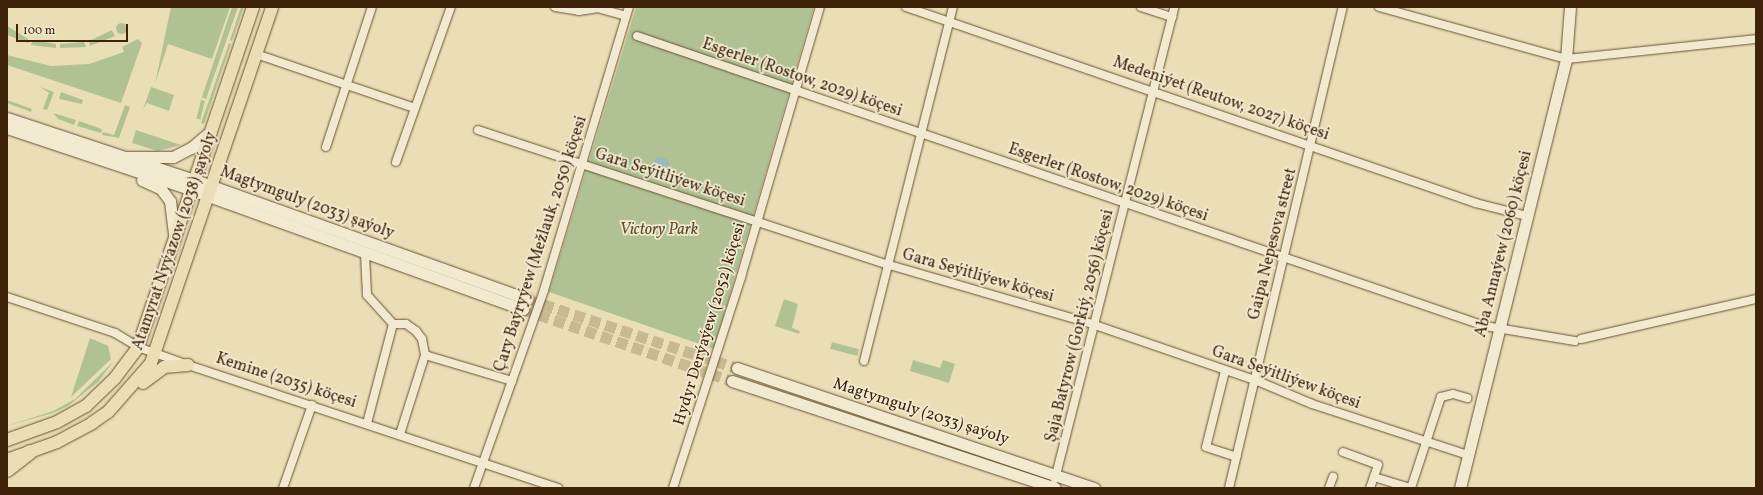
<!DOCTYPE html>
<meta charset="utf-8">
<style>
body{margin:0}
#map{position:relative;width:1763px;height:495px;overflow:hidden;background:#eadeb7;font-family:Vollkorn,serif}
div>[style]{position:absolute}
.green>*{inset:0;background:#b0c294;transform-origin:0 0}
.round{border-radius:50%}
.water>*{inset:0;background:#9bbab8}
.secondary-tunnel>*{height:11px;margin-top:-5.5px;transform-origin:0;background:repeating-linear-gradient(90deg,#c8b994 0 11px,transparent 0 16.5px)}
.roads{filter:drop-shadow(0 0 1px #695234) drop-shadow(0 0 1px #695234)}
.street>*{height:8px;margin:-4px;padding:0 4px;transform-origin:4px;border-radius:4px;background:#f1ead0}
.secondary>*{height:11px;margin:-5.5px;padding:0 5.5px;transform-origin:5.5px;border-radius:5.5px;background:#f1ead0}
.primary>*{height:12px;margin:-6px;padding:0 6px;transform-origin:6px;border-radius:6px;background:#eadeb7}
.highway>*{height:14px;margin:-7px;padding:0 7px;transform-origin:7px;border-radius:7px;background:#eadeb7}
span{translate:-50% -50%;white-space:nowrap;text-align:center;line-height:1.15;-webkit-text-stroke:3.5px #f1ead0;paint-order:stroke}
.street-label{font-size:16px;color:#3e2309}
.park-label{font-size:16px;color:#5a4b2c;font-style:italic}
.frame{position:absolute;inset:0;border:8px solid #3e2309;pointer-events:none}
.scale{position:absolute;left:16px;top:24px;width:112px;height:18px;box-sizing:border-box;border:2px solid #3e2309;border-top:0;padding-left:5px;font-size:12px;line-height:14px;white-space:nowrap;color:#3e2309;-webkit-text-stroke:3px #f1ead0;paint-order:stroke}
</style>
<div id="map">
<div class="green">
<div style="clip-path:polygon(171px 7px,230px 7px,212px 59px,168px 44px,155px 84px)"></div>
<div style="clip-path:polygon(232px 7px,238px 7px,206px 99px,202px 97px)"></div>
<div style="clip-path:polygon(241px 7px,244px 7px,232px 41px,230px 40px)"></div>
<div style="clip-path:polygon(636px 7px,814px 7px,714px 349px,549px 292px)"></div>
<div class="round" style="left:115.5px;top:22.5px;width:11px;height:11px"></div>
<div style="clip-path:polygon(7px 26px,28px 39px,28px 43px,7px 35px)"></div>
<div style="clip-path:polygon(112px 30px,115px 36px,90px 46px,89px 41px)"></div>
<div style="clip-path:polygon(138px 39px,142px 43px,121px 103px,7px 65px,7px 55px,51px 66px,89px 64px,124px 52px,122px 47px)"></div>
<div style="clip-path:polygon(33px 40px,56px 44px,56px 48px,31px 45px)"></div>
<div style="clip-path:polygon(84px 42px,86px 47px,60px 48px,60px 44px)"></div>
<div style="clip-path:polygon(229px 43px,231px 44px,204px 124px,201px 123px)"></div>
<div style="clip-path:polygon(40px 87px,54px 92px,47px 110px,43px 109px,49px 93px)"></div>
<div style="clip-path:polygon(151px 87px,174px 95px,169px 111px,147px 103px,143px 109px)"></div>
<div style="clip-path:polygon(61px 92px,83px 100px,82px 104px,59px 99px)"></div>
<div style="clip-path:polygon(7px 100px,32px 109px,31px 112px,7px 103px)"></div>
<div style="left:201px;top:100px;width:4px;height:19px;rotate:14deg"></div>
<div style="clip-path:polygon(125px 105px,130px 107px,119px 138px,102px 135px,103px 132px,114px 135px)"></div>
<div style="clip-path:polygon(53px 113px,76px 120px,74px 125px,58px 119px)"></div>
<div style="clip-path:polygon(79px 121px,102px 129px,101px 133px,77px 126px)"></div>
<div style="clip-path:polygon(136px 130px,181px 145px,158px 151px,132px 143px)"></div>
<div style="clip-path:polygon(784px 299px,798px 304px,792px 328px,800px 331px,799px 334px,775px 326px)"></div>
<div style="clip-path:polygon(90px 338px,108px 346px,111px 359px,71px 397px)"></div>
<div style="left:832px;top:342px;width:28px;height:7px;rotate:15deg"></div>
<div style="clip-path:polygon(913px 360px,940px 368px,943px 360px,955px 364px,949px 383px,910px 371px)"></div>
<div style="clip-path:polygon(114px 361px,98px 382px,68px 406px,53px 413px,7px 426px,53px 411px,75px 399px)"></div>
</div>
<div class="water">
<div class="round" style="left:653px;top:157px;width:16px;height:16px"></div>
</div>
<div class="secondary-tunnel">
<div style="left:527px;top:299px;width:221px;rotate:18.2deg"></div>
<div style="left:523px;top:309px;width:221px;rotate:19deg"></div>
</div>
<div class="roads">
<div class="street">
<div style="left:555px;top:7px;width:24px;rotate:9deg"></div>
<div style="left:579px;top:11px;width:18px;rotate:-9deg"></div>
<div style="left:597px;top:8px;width:30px;rotate:15deg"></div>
<div style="left:906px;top:7px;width:603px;rotate:18.98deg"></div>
<div style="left:1476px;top:203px;width:53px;rotate:14.3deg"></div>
<div style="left:1141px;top:7px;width:33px;rotate:18deg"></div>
<div style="left:1379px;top:7px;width:194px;rotate:15.5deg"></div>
<div style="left:1566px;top:59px;width:191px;rotate:-6deg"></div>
<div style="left:637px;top:36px;width:896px;rotate:18.88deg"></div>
<div style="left:1485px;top:326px;width:91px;rotate:9.5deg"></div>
<div style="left:256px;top:54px;width:168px;rotate:18.8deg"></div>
<div style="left:478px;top:130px;width:429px;rotate:18.2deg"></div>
<div style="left:886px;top:264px;width:215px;rotate:16.2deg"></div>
<div style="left:1092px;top:324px;width:172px;rotate:19deg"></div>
<div style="left:1255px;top:380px;width:62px;rotate:22.8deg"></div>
<div style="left:1312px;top:404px;width:164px;rotate:18.1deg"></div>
<div style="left:326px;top:147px;width:147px;rotate:-71.8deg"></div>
<div style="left:396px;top:162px;width:164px;rotate:-70.5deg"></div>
<div style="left:365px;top:254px;width:41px;rotate:87.2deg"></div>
<div style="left:367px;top:295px;width:39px;rotate:48deg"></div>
<div style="left:393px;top:324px;width:102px;rotate:104.7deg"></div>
<div style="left:7px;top:297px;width:114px;rotate:18.4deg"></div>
<div style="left:115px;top:333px;width:27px;rotate:31deg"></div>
<div style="left:138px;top:347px;width:53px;rotate:19.8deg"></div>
<div style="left:188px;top:365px;width:390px;rotate:18.4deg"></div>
<div style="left:393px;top:324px;width:13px"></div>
<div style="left:406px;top:324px;width:12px;rotate:35deg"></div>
<div style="left:416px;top:331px;width:10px;rotate:53deg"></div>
<div style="left:422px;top:339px;width:16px;rotate:79deg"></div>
<div style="left:1581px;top:339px;width:180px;rotate:-12.9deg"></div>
<div style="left:864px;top:361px;width:365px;rotate:-75.9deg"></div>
<div style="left:1225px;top:371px;width:78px;rotate:104deg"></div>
<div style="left:1206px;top:447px;width:32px;rotate:18deg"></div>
<div style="left:400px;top:434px;width:83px;rotate:-72.4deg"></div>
<div style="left:425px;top:355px;width:91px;rotate:16.6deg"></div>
<div style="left:1343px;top:452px;width:37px;rotate:20deg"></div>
<div style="left:1378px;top:465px;width:24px;rotate:109deg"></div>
<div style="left:1374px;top:477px;width:38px;rotate:17deg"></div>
<div style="left:1055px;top:479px;width:487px;rotate:-75.8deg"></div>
<div style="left:283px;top:488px;width:88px;rotate:-70.7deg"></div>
<div style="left:474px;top:488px;width:210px;rotate:-70.5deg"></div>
<div style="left:544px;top:290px;width:295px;rotate:-73.3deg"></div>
<div style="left:673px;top:488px;width:222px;rotate:-72.1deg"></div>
<div style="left:741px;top:277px;width:281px;rotate:-73.7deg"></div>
<div style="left:1229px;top:488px;width:494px;rotate:-76.7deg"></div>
<div style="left:1329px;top:488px;width:12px;rotate:-70deg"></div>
<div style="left:1411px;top:488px;width:96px;rotate:-71.8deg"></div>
<div style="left:1441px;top:397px;width:12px;rotate:-14deg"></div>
<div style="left:1453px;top:394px;width:15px;rotate:16deg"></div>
</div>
<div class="secondary">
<div style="left:7px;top:118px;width:198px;rotate:18.3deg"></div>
<div style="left:195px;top:180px;width:353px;rotate:19.7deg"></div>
<div style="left:7px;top:128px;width:195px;rotate:18.5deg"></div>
<div style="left:192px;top:190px;width:352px;rotate:19.8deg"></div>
<div style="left:127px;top:157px;width:46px"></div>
<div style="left:173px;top:157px;width:20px;rotate:-27deg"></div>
<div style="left:191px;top:148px;width:26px;rotate:-40deg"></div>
<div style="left:142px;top:180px;width:21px;rotate:25deg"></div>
<div style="left:161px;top:189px;width:15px;rotate:53deg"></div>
<div style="left:170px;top:201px;width:34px;rotate:83deg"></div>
<div style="left:737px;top:368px;width:377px;rotate:18.6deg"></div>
<div style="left:732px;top:381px;width:340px;rotate:18.3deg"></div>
<div style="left:1460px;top:488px;width:442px;rotate:-76.1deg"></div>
<div style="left:1566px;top:59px;width:52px;rotate:-85.6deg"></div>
</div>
<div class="primary">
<div style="left:143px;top:383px;width:26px;rotate:-37deg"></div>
<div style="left:164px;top:367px;width:24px;rotate:-5deg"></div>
<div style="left:7px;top:440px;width:53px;rotate:-19.8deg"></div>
<div style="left:57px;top:422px;width:33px;rotate:-29deg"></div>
<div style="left:86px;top:406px;width:40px;rotate:-44deg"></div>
<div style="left:115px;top:378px;width:39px;rotate:-53deg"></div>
<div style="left:138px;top:347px;width:359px;rotate:-71.3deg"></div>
<div style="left:7px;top:460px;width:53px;rotate:-19.8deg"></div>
<div style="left:57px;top:442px;width:40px;rotate:-28deg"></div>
<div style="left:92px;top:423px;width:19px;rotate:-35deg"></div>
<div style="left:108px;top:412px;width:65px;rotate:-48.7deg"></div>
<div style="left:151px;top:363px;width:376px;rotate:-71.2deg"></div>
</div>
<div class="highway">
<div style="left:7px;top:470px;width:29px;rotate:-38deg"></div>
</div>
</div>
<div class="street-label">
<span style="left:802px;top:78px;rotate:19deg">Esgerler (Rostow, 2029) köçesi</span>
<span style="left:1221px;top:99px;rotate:19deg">Medeniýet (Reutow, 2027) köçesi</span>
<span style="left:670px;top:178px;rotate:18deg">Gara Seýitliýew köçesi</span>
<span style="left:1108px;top:183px;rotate:19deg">Esgerler (Rostow, 2029) köçesi</span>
<span style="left:307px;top:203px;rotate:20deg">Magtymguly (2033) şaýoly</span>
<span style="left:175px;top:241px;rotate:-71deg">Atamyrat Nyýazow (2038) şaýoly</span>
<span style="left:541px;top:244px;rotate:-72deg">Çary Baýryýew (Mežlauk, 2050) köçesi</span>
<span style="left:1273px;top:244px;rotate:-76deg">Gaipa Nepesova street</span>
<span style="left:1504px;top:244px;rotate:-76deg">Aba Annaýew (2060) köçesi</span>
<span style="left:978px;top:276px;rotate:16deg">Gara Seýitliýew köçesi</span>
<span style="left:710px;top:324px;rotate:-73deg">Hydyr Derýaýew (2052) köçesi</span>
<span style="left:1080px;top:326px;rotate:-76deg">Şaja Batyrow (Gorkiý, 2056) köçesi</span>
<span style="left:1286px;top:378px;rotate:20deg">Gara Seýitliýew köçesi</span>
<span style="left:286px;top:381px;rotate:18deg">Kemine (2035) köçesi</span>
<span style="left:921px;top:412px;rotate:18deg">Magtymguly (2033) şaýoly</span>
</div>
<div class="park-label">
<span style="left:659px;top:230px">Victory Park</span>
</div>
<div class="frame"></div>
<div class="scale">100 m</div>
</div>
